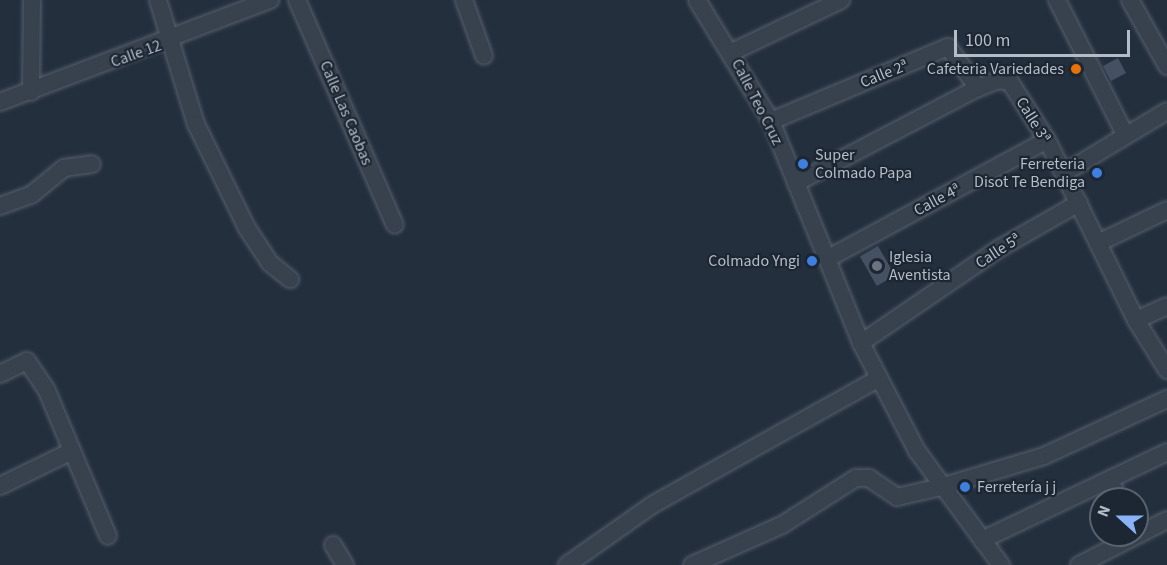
<!DOCTYPE html>
<meta charset="utf-8">
<style>
body{margin:0}
#map{position:relative;width:1167px;height:565px;overflow:hidden;background:#242f3e;font-family:"Source Sans 3",sans-serif}
div>[style]{position:absolute}
.building>*{inset:0;background:#455162;transform-origin:0 0}
.roads{filter:drop-shadow(0 0 2px #565f6c) drop-shadow(0 0 2px #565f6c)}
.minor>*{height:16px;margin:-8px;padding:0 8px;transform-origin:8px;border-radius:8px;background:#38414e}
.dots>*{width:16px;height:16px;translate:-50% -50%;box-sizing:border-box;border:3px solid #1d2633;border-radius:50%}
span{translate:-50% -50%;white-space:nowrap;text-align:center;line-height:1.15;-webkit-text-stroke:4.5px #1d2633;paint-order:stroke}
.street-label{font-size:16px;color:#b4bcc9}
.poi-label{font-size:16px;color:#b4bcc9}
.right{translate:-100% -50%;text-align:right}
.left{translate:0 -50%;text-align:left}
.north{position:absolute;left:1089px;top:487px;width:60px;height:60px;box-sizing:border-box;background:#1d2633;border:2px solid #59626f;border-radius:50%;rotate:291deg;font-size:16px;font-weight:700;line-height:24px;text-align:center;color:#b4bcc9}
.north::after{content:'';display:block;margin:auto;width:21px;height:27px;background:#8ab4f8;clip-path:polygon(50% 0,100% 100%,50% 72%,0 100%)}
.scale{position:absolute;left:954px;top:30px;width:176px;height:27px;box-sizing:border-box;border:3px solid #b4bcc9;border-top:0;padding-left:8px;font-size:18px;line-height:21px;white-space:nowrap;color:#b4bcc9;-webkit-text-stroke:4px #1d2633;paint-order:stroke}
</style>
<div id="map">
<div class="building">
<div style="left:1118px;top:58px;width:17px;height:17px;rotate:62deg"></div>
<div style="left:878px;top:246px;width:34px;height:21px;rotate:60deg"></div>
</div>
<div class="roads">
<div class="minor">
<div style="left:158px;top:0;width:130px;rotate:73deg"></div>
<div style="left:196px;top:124px;width:116px;rotate:63.9deg"></div>
<div style="left:247px;top:228px;width:42px;rotate:56.7deg"></div>
<div style="left:270px;top:263px;width:26px;rotate:39deg"></div>
<div style="left:297px;top:0;width:245px;rotate:66.5deg"></div>
<div style="left:464px;top:0;width:59px;rotate:70.3deg"></div>
<div style="left:697px;top:0;width:142px;rotate:58.6deg"></div>
<div style="left:771px;top:121px;width:240px;rotate:67.9deg"></div>
<div style="left:861px;top:343px;width:122px;rotate:62.6deg"></div>
<div style="left:917px;top:451px;width:142px;rotate:53.6deg"></div>
<div style="left:1057px;top:0;width:150px;rotate:63.1deg"></div>
<div style="left:1130px;top:0;width:76px;rotate:60.7deg"></div>
<div style="left:732px;top:52px;width:121px;rotate:-25.5deg"></div>
<div style="left:31px;top:92px;width:92px;rotate:-89.4deg"></div>
<div style="left:0;top:102px;width:289px;rotate:-20.7deg"></div>
<div style="left:771px;top:121px;width:192px;rotate:-22.7deg"></div>
<div style="left:948px;top:47px;width:51px;rotate:53.8deg"></div>
<div style="left:1064px;top:173px;width:120px;rotate:-31deg"></div>
<div style="left:796px;top:183px;width:205px;rotate:-27.6deg"></div>
<div style="left:978px;top:88px;width:22px;rotate:-21deg"></div>
<div style="left:999px;top:80px;width:11px;rotate:10deg"></div>
<div style="left:1010px;top:82px;width:69px;rotate:57.5deg"></div>
<div style="left:1047px;top:140px;width:201px;rotate:63.7deg"></div>
<div style="left:1136px;top:320px;width:59px;rotate:58.2deg"></div>
<div style="left:0;top:206px;width:33px;rotate:-20deg"></div>
<div style="left:31px;top:195px;width:43px;rotate:-39.3deg"></div>
<div style="left:64px;top:168px;width:28px;rotate:-8deg"></div>
<div style="left:1098px;top:243px;width:76px;rotate:-25.6deg"></div>
<div style="left:827px;top:259px;width:250px;rotate:-28.4deg"></div>
<div style="left:1136px;top:320px;width:34px;rotate:-24deg"></div>
<div style="left:861px;top:343px;width:168px;rotate:-34.4deg"></div>
<div style="left:1000px;top:248px;width:91px;rotate:-29.7deg"></div>
<div style="left:0;top:374px;width:30px;rotate:-26deg"></div>
<div style="left:27px;top:361px;width:36px;rotate:56deg"></div>
<div style="left:47px;top:391px;width:157px;rotate:67.2deg"></div>
<div style="left:1110px;top:479px;width:22px;rotate:68deg"></div>
<div style="left:0;top:486px;width:80px;rotate:-25.9deg"></div>
<div style="left:941px;top:487px;width:108px;rotate:-16.8deg"></div>
<div style="left:1044px;top:456px;width:136px;rotate:-24.9deg"></div>
<div style="left:982px;top:540px;width:205px;rotate:-25.4deg"></div>
<div style="left:333px;top:545px;width:23px;rotate:59deg"></div>
<div style="left:567px;top:565px;width:104px;rotate:-35.2deg"></div>
<div style="left:652px;top:505px;width:260px;rotate:-29.2deg"></div>
<div style="left:692px;top:565px;width:98px;rotate:-24deg"></div>
<div style="left:782px;top:525px;width:88px;rotate:-32.4deg"></div>
<div style="left:856px;top:478px;width:13px"></div>
<div style="left:869px;top:478px;width:34px;rotate:34deg"></div>
<div style="left:897px;top:497px;width:45px;rotate:-12.8deg"></div>
<div style="left:1079px;top:565px;width:99px;rotate:-27.1deg"></div>
</div>
</div>
<div class="dots">
<div style="left:1076px;top:69px;background:#e8710a"></div>
<div style="left:803px;top:164px;background:#3f7fe0"></div>
<div style="left:1097px;top:173px;background:#3f7fe0"></div>
<div style="left:812px;top:261px;background:#3f7fe0"></div>
<div style="left:877px;top:266px;background:#6b7280"></div>
<div style="left:965px;top:487px;background:#3f7fe0"></div>
</div>
<div class="street-label">
<span style="left:136px;top:54px;rotate:-20deg">Calle 12</span>
<span style="left:884px;top:74px;rotate:-22deg">Calle 2ª</span>
<span style="left:757px;top:102px;rotate:63deg">Calle Teo Cruz</span>
<span style="left:346px;top:113px;rotate:67deg">Calle Las Caobas</span>
<span style="left:1033px;top:120px;rotate:58deg">Calle 3ª</span>
<span style="left:937px;top:200px;rotate:-28deg">Calle 4ª</span>
<span style="left:998px;top:251px;rotate:-33deg">Calle 5ª</span>
</div>
<div class="poi-label">
<span class="right" style="left:1064px;top:69px">Cafeteria Variedades</span>
<span class="left" style="left:815px;top:164px">Super<br>Colmado Papa</span>
<span class="right" style="left:1085px;top:173px">Ferreteria<br>Disot Te Bendiga</span>
<span class="left" style="left:889px;top:266px">Iglesia<br>Aventista</span>
<span class="right" style="left:800px;top:261px">Colmado Yngi</span>
<span class="left" style="left:977px;top:487px">Ferretería j j</span>
</div>
<div class="north">N</div>
<div class="scale">100 m</div>
</div>
